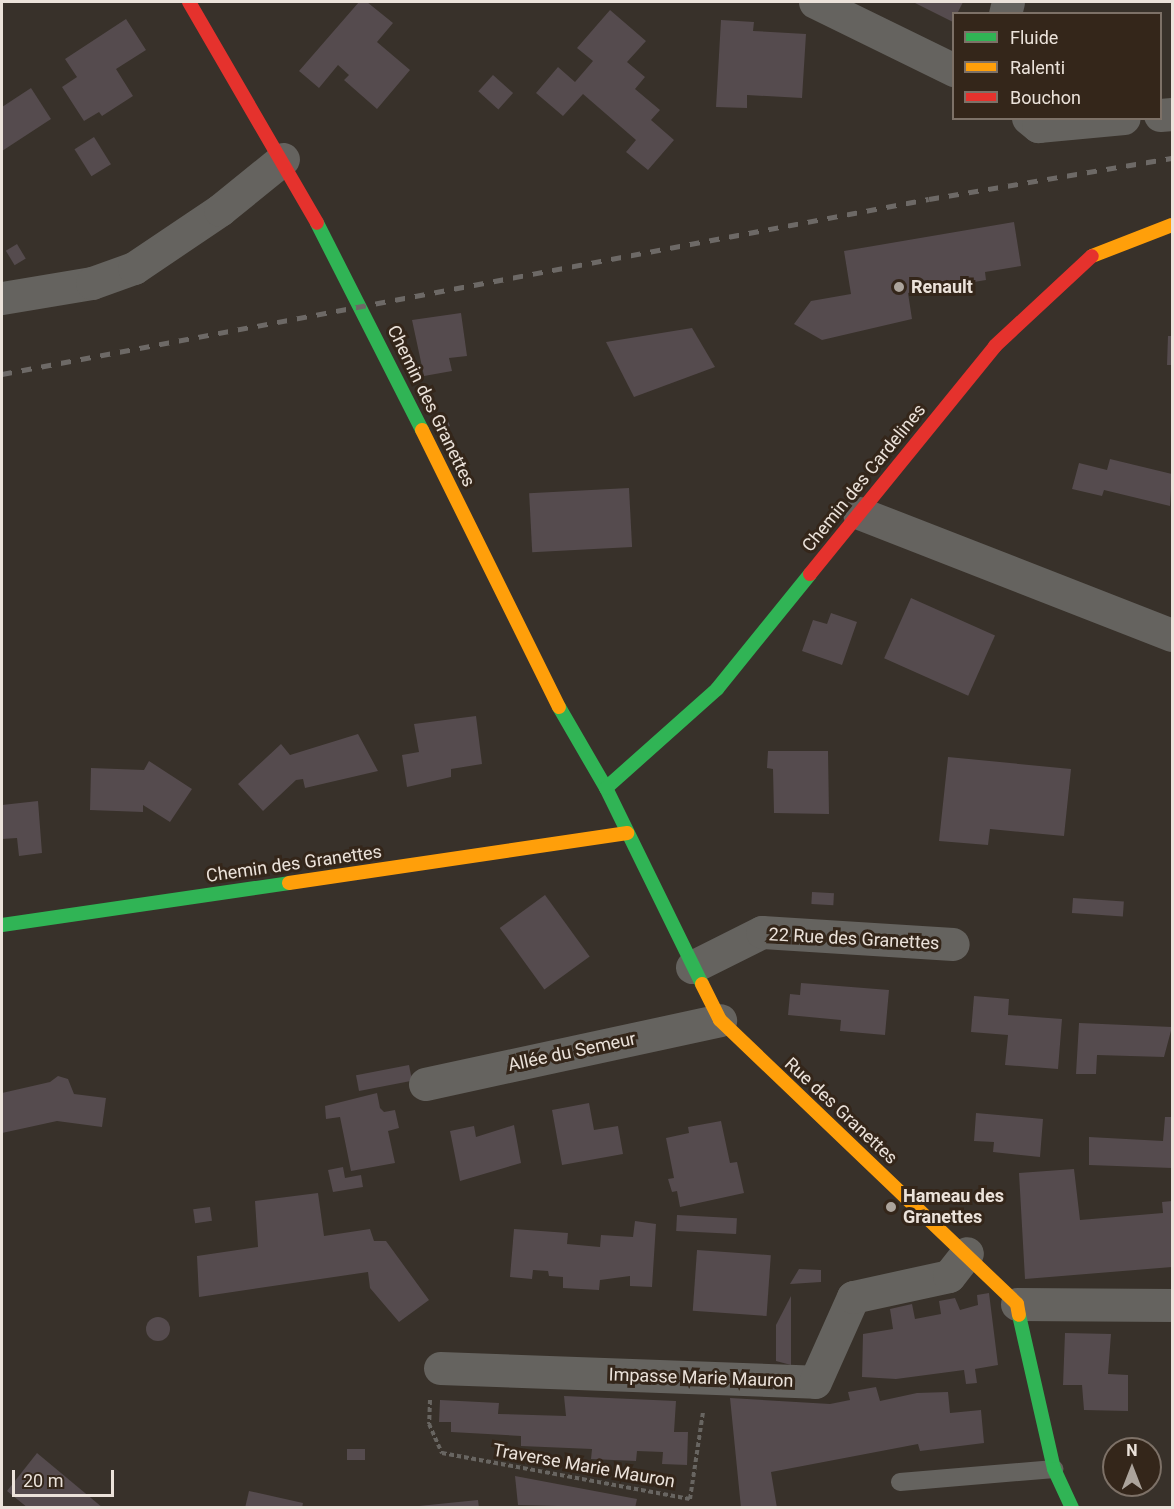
<!DOCTYPE html>
<meta charset="utf-8">
<style>
body{margin:0}
#map{position:relative;width:1174px;height:1509px;overflow:hidden;background:#38312a;font-family:Roboto,sans-serif}
div>[style]{position:absolute}
.building>*{inset:0;background:#554b4e;transform-origin:0 0}
.round{border-radius:50%}
.path>*{height:4px;margin-top:-2px;transform-origin:0;background:repeating-linear-gradient(90deg,#686561 0 4.5px,transparent 0 7.5px)}
.lane>*{height:18px;margin:-9px;padding:0 9px;transform-origin:9px;border-radius:9px;background:#65635f}
.street>*{height:33px;margin:-16.5px;padding:0 16.5px;transform-origin:16.5px;border-radius:16.5px;background:#65635f}
.fast>*{height:14px;margin:-7px;padding:0 7px;transform-origin:7px;border-radius:7px;background:#30b455}
.slow>*{height:14px;margin:-7px;padding:0 7px;transform-origin:7px;border-radius:7px;background:#ff9f0a}
.jam>*{height:14px;margin:-7px;padding:0 7px;transform-origin:7px;border-radius:7px;background:#e5322d}
.rail>*{height:4.5px;margin-top:-2.25px;transform-origin:0;background:repeating-linear-gradient(90deg,#6d6966 0 10px,transparent 0 20px)}
.dots>*{width:16px;height:16px;translate:-50% -50%;box-sizing:border-box;border:3px solid #34261a;border-radius:50%}
span{translate:-50% -50%;white-space:nowrap;text-align:center;line-height:1.15;-webkit-text-stroke:6px #34261a;paint-order:stroke}
.poi-label{font-size:18px;color:#ebe2da;font-weight:700}
.left{translate:0 -50%;text-align:left}
.street-label{font-size:18px;color:#ebe2da}
.frame{position:absolute;inset:0;border:3px solid #ebe2da;pointer-events:none}
.legend{position:absolute;left:952px;top:12px;width:210px;height:108px;box-sizing:border-box;background:#34261a;border:2px solid #7d7167;margin:0;padding:8px 10px;list-style:none;font-size:18px;color:#ebe2da}
.legend li{display:flex;align-items:center;gap:12px;height:30px}
.legend b{width:30px;border:2px solid #7d7167}
.north{position:absolute;left:1102px;top:1437px;width:60px;height:60px;box-sizing:border-box;background:#34261a;border:2px solid #7d7167;border-radius:50%;rotate:0deg;font-size:16px;font-weight:700;line-height:24px;text-align:center;color:#ebe2da}
.north::after{content:'';display:block;margin:auto;width:21px;height:27px;background:#aca49c;clip-path:polygon(50% 0,100% 100%,50% 72%,0 100%)}
.scale{position:absolute;left:12px;top:1470px;width:102px;height:27px;box-sizing:border-box;border:3px solid #ebe2da;border-top:0;padding-left:8px;font-size:18px;line-height:21px;white-space:nowrap;color:#ebe2da;-webkit-text-stroke:4px #34261a;paint-order:stroke}
</style>
<div id="map">
<div class="building">
<div style="clip-path:polygon(359px 2px,367px 2px,393px 23px,377px 42px,410px 70px,377px 109px,344px 80px,349px 75px,338px 65px,319px 88px,299px 71px)"></div>
<div style="clip-path:polygon(913px 2px,963px 2px,953px 22px)"></div>
<div style="clip-path:polygon(610px 10px,646px 41px,627px 62px,645px 77px,635px 89px,660px 110px,651px 120px,674px 140px,648px 170px,626px 152px,636px 140px,583px 94px,563px 116px,536px 93px,558px 67px,575px 82px,593px 61px,577px 48px)"></div>
<div style="clip-path:polygon(126px 19px,146px 50px,116px 69px,133px 96px,102px 116px,99px 112px,84px 121px,62px 87px,77px 77px,65px 59px)"></div>
<div style="clip-path:polygon(721px 20px,754px 22px,753px 31px,806px 34px,802px 98px,747px 95px,747px 108px,716px 107px)"></div>
<div style="left:493px;top:75px;width:27px;height:22px;rotate:42deg"></div>
<div style="clip-path:polygon(31px 88px,51px 119px,2px 151px,2px 107px)"></div>
<div style="left:94px;top:137px;width:32px;height:23px;rotate:58deg"></div>
<div style="clip-path:polygon(1014px 222px,1021px 266px,985px 272px,986px 280px,908px 293px,912px 319px,822px 340px,794px 324px,811px 301px,851px 294px,844px 251px)"></div>
<div style="left:17px;top:244px;width:17px;height:13px;rotate:59deg"></div>
<div style="clip-path:polygon(461px 313px,467px 356px,449px 358px,452px 371px,424px 376px,412px 320px)"></div>
<div style="clip-path:polygon(692px 328px,715px 367px,634px 397px,606px 342px)"></div>
<div style="clip-path:polygon(1168px 336px,1172px 336px,1172px 365px,1167px 365px)"></div>
<div style="left:445px;top:414px;width:13px;height:10px;rotate:67deg"></div>
<div style="clip-path:polygon(1110px 459px,1172px 474px,1170px 506px,1104px 490px,1102px 496px,1072px 489px,1079px 463px,1107px 470px)"></div>
<div style="left:629px;top:488px;width:59px;height:100px;rotate:87deg"></div>
<div style="left:911px;top:598px;width:92px;height:66px;rotate:24deg"></div>
<div style="clip-path:polygon(831px 613px,857px 622px,842px 665px,802px 651px,813px 620px,827px 624px)"></div>
<div style="clip-path:polygon(476px 716px,482px 764px,451px 769px,451px 777px,407px 787px,402px 755px,419px 752px,414px 724px)"></div>
<div style="clip-path:polygon(358px 734px,378px 771px,305px 788px,303px 779px,296px 780px,263px 811px,238px 784px,281px 744px,290px 755px)"></div>
<div style="clip-path:polygon(768px 751px,828px 751px,829px 814px,774px 813px,773px 769px,767px 768px)"></div>
<div style="clip-path:polygon(948px 757px,1071px 769px,1064px 836px,990px 829px,988px 845px,939px 841px)"></div>
<div style="clip-path:polygon(149px 761px,192px 789px,170px 822px,143px 805px,143px 812px,90px 810px,91px 768px,144px 770px)"></div>
<div style="clip-path:polygon(38px 801px,42px 853px,19px 856px,17px 838px,2px 839px,2px 805px)"></div>
<div style="left:812px;top:892px;width:22px;height:12px;rotate:3deg"></div>
<div style="left:545px;top:895px;width:76px;height:56px;rotate:54deg"></div>
<div style="left:1073px;top:898px;width:51px;height:15px;rotate:4deg"></div>
<div style="clip-path:polygon(801px 983px,889px 990px,885px 1035px,840px 1031px,841px 1020px,788px 1015px,790px 994px,800px 995px)"></div>
<div style="clip-path:polygon(974px 996px,1009px 999px,1008px 1015px,1062px 1019px,1058px 1069px,1005px 1065px,1008px 1035px,971px 1032px)"></div>
<div style="clip-path:polygon(1079px 1023px,1172px 1027px,1164px 1057px,1097px 1055px,1096px 1074px,1076px 1074px)"></div>
<div style="left:409px;top:1065px;width:16px;height:54px;rotate:79deg"></div>
<div style="clip-path:polygon(58px 1076px,68px 1079px,74px 1094px,106px 1098px,102px 1127px,57px 1121px,2px 1133px,2px 1093px,50px 1082px)"></div>
<div style="clip-path:polygon(377px 1093px,380px 1108px,384px 1112px,395px 1110px,399px 1128px,388px 1131px,395px 1163px,351px 1171px,340px 1117px,326px 1119px,325px 1106px)"></div>
<div style="clip-path:polygon(589px 1103px,594px 1130px,618px 1126px,623px 1154px,562px 1165px,552px 1110px)"></div>
<div style="clip-path:polygon(976px 1113px,1043px 1119px,1040px 1157px,993px 1152px,994px 1142px,974px 1141px)"></div>
<div style="clip-path:polygon(1165px 1117px,1172px 1117px,1172px 1168px,1089px 1165px,1089px 1137px,1163px 1141px)"></div>
<div style="clip-path:polygon(721px 1121px,730px 1163px,737px 1162px,744px 1193px,680px 1207px,677px 1191px,672px 1192px,668px 1179px,674px 1178px,666px 1138px,689px 1133px,688px 1127px)"></div>
<div style="clip-path:polygon(514px 1125px,521px 1163px,460px 1181px,450px 1131px,474px 1126px,476px 1137px)"></div>
<div style="clip-path:polygon(343px 1167px,345px 1178px,361px 1175px,363px 1187px,333px 1192px,328px 1170px)"></div>
<div style="clip-path:polygon(1074px 1169px,1080px 1220px,1163px 1213px,1162px 1202px,1172px 1201px,1172px 1267px,1025px 1279px,1019px 1173px)"></div>
<div style="clip-path:polygon(318px 1193px,324px 1236px,370px 1229px,374px 1241px,386px 1241px,429px 1300px,399px 1322px,370px 1288px,368px 1272px,199px 1297px,197px 1256px,258px 1247px,255px 1201px)"></div>
<div style="left:210px;top:1207px;width:14px;height:17px;rotate:82deg"></div>
<div style="left:677px;top:1215px;width:60px;height:16px;rotate:3deg"></div>
<div style="clip-path:polygon(635px 1221px,656px 1224px,652px 1287px,630px 1286px,630px 1276px,600px 1280px,599px 1290px,563px 1288px,563px 1277px,549px 1276px,548px 1271px,533px 1270px,532px 1279px,510px 1277px,514px 1229px,568px 1233px,567px 1244px,600px 1247px,601px 1235px,633px 1237px)"></div>
<div style="left:697px;top:1250px;width:74px;height:61px;rotate:4deg"></div>
<div style="clip-path:polygon(799px 1269px,821px 1270px,821px 1282px,790px 1284px)"></div>
<div style="clip-path:polygon(989px 1293px,998px 1365px,975px 1369px,977px 1383px,966px 1384px,964px 1370px,896px 1379px,862px 1377px,863px 1334px,893px 1329px,890px 1309px,912px 1304px,915px 1319px,941px 1314px,939px 1301px,955px 1298px,960px 1310px,978px 1305px,977px 1295px)"></div>
<div style="clip-path:polygon(791px 1296px,791px 1365px,776px 1361px,776px 1325px)"></div>
<div class="round" style="left:146px;top:1317px;width:24px;height:24px"></div>
<div style="clip-path:polygon(1065px 1333px,1111px 1334px,1108px 1374px,1128px 1375px,1128px 1411px,1084px 1410px,1082px 1385px,1063px 1385px)"></div>
<div style="clip-path:polygon(876px 1387px,880px 1401px,917px 1393px,948px 1392px,950px 1413px,981px 1410px,984px 1443px,920px 1451px,918px 1444px,771px 1472px,777px 1508px,741px 1508px,730px 1398px,830px 1404px,850px 1400px,848px 1392px)"></div>
<div style="clip-path:polygon(564px 1396px,676px 1401px,674px 1432px,688px 1432px,687px 1465px,662px 1464px,663px 1452px,637px 1451px,636px 1461px,591px 1459px,592px 1449px,521px 1446px,521px 1436px,451px 1432px,451px 1422px,439px 1422px,440px 1400px,499px 1403px,498px 1414px,566px 1416px)"></div>
<div style="left:365px;top:1449px;width:11px;height:18px;rotate:90deg"></div>
<div style="clip-path:polygon(37px 1453px,103px 1508px,28px 1508px,7px 1491px)"></div>
<div style="clip-path:polygon(515px 1476px,637px 1499px,635px 1508px,518px 1505px)"></div>
<div style="clip-path:polygon(249px 1491px,303px 1503px,302px 1508px,245px 1508px)"></div>
<div style="clip-path:polygon(478px 1500px,479px 1508px,419px 1508px,419px 1506px)"></div>
</div>
<div class="path">
<div style="left:430px;top:1400px;width:24px;rotate:92deg"></div>
<div style="left:429px;top:1424px;width:32px;rotate:66deg"></div>
<div style="left:442px;top:1453px;width:252px;rotate:10.5deg"></div>
<div style="left:690px;top:1499px;width:88px;rotate:-81.5deg"></div>
</div>
<div class="lane">
<div style="left:900px;top:1482px;width:155px;rotate:-4.8deg"></div>
</div>
<div class="street">
<div style="left:815px;top:2px;width:155px;rotate:26.1deg"></div>
<div style="left:1005px;top:14px;width:12px;rotate:-76deg"></div>
<div style="left:1160px;top:115px;width:12px;rotate:-5deg"></div>
<div style="left:1028px;top:118px;width:13px;rotate:39deg"></div>
<div style="left:1038px;top:126px;width:86px;rotate:-5.3deg"></div>
<div style="left:2px;top:298px;width:91px;rotate:-9.5deg"></div>
<div style="left:92px;top:283px;width:45px;rotate:-19.7deg"></div>
<div style="left:134px;top:268px;width:104px;rotate:-34deg"></div>
<div style="left:220px;top:210px;width:81px;rotate:-39deg"></div>
<div style="left:859px;top:513px;width:336px;rotate:21.3deg"></div>
<div style="left:692px;top:967px;width:78px;rotate:-26.6deg"></div>
<div style="left:762px;top:932px;width:191px;rotate:3.6deg"></div>
<div style="left:425px;top:1084px;width:302px;rotate:-12.2deg"></div>
<div style="left:1017px;top:1304px;width:155px;rotate:0.4deg"></div>
<div style="left:440px;top:1368px;width:375px;rotate:2.1deg"></div>
<div style="left:815px;top:1382px;width:93px;rotate:-65.9deg"></div>
<div style="left:853px;top:1297px;width:98px;rotate:-12.3deg"></div>
<div style="left:949px;top:1276px;width:29px;rotate:-52deg"></div>
</div>
<div class="fast">
<div style="left:317px;top:223px;width:232px;rotate:63.1deg"></div>
<div style="left:559px;top:707px;width:94px;rotate:59.9deg"></div>
<div style="left:606px;top:788px;width:218px;rotate:63.9deg"></div>
<div style="left:606px;top:788px;width:149px;rotate:-41.7deg"></div>
<div style="left:717px;top:689px;width:148px;rotate:-51deg"></div>
<div style="left:2px;top:925px;width:290px;rotate:-8.3deg"></div>
<div style="left:1019px;top:1315px;width:158px;rotate:77.2deg"></div>
<div style="left:1054px;top:1469px;width:43px;rotate:65.2deg"></div>
</div>
<div class="slow">
<div style="left:1092px;top:256px;width:86px;rotate:-21.2deg"></div>
<div style="left:422px;top:430px;width:309px;rotate:63.7deg"></div>
<div style="left:289px;top:883px;width:342px;rotate:-8.4deg"></div>
<div style="left:702px;top:984px;width:40px;rotate:63.4deg"></div>
<div style="left:720px;top:1020px;width:411px;rotate:43.7deg"></div>
<div style="left:1017px;top:1304px;width:11px;rotate:80deg"></div>
</div>
<div class="jam">
<div style="left:189px;top:2px;width:255px;rotate:59.9deg"></div>
<div style="left:810px;top:574px;width:294px;rotate:-50.9deg"></div>
<div style="left:995px;top:346px;width:132px;rotate:-42.9deg"></div>
</div>
<div class="rail">
<div style="left:2px;top:374px;width:943px;rotate:-10.69deg"></div>
<div style="left:929px;top:199px;width:246px;rotate:-9.6deg"></div>
</div>
<div class="dots">
<div style="left:899px;top:287px;background:#aca49c"></div>
<div style="left:891px;top:1207px;background:#aca49c"></div>
</div>
<div class="poi-label">
<span class="left" style="left:911px;top:287px">Renault</span>
<span class="left" style="left:903px;top:1207px">Hameau des<br>Granettes</span>
</div>
<div class="street-label">
<span style="left:431px;top:406px;rotate:64deg">Chemin des Granettes</span>
<span style="left:864px;top:478px;rotate:-51deg">Chemin des Cardelines</span>
<span style="left:294px;top:864px;rotate:-8deg">Chemin des Granettes</span>
<span style="left:854px;top:939px;rotate:3deg">22 Rue des Granettes</span>
<span style="left:572px;top:1052px;rotate:-12deg">Allée du Semeur</span>
<span style="left:841px;top:1111px;rotate:43deg">Rue des Granettes</span>
<span style="left:701px;top:1378px;rotate:2deg">Impasse Marie Mauron</span>
<span style="left:584px;top:1466px;rotate:10deg">Traverse Marie Mauron</span>
</div>
<div class="frame"></div>
<ul class="legend">
<li><b style="height:8px;background:#30b455"></b>Fluide</li>
<li><b style="height:8px;background:#ff9f0a"></b>Ralenti</li>
<li><b style="height:8px;background:#e5322d"></b>Bouchon</li>
</ul>
<div class="north">N</div>
<div class="scale">20 m</div>
</div>
